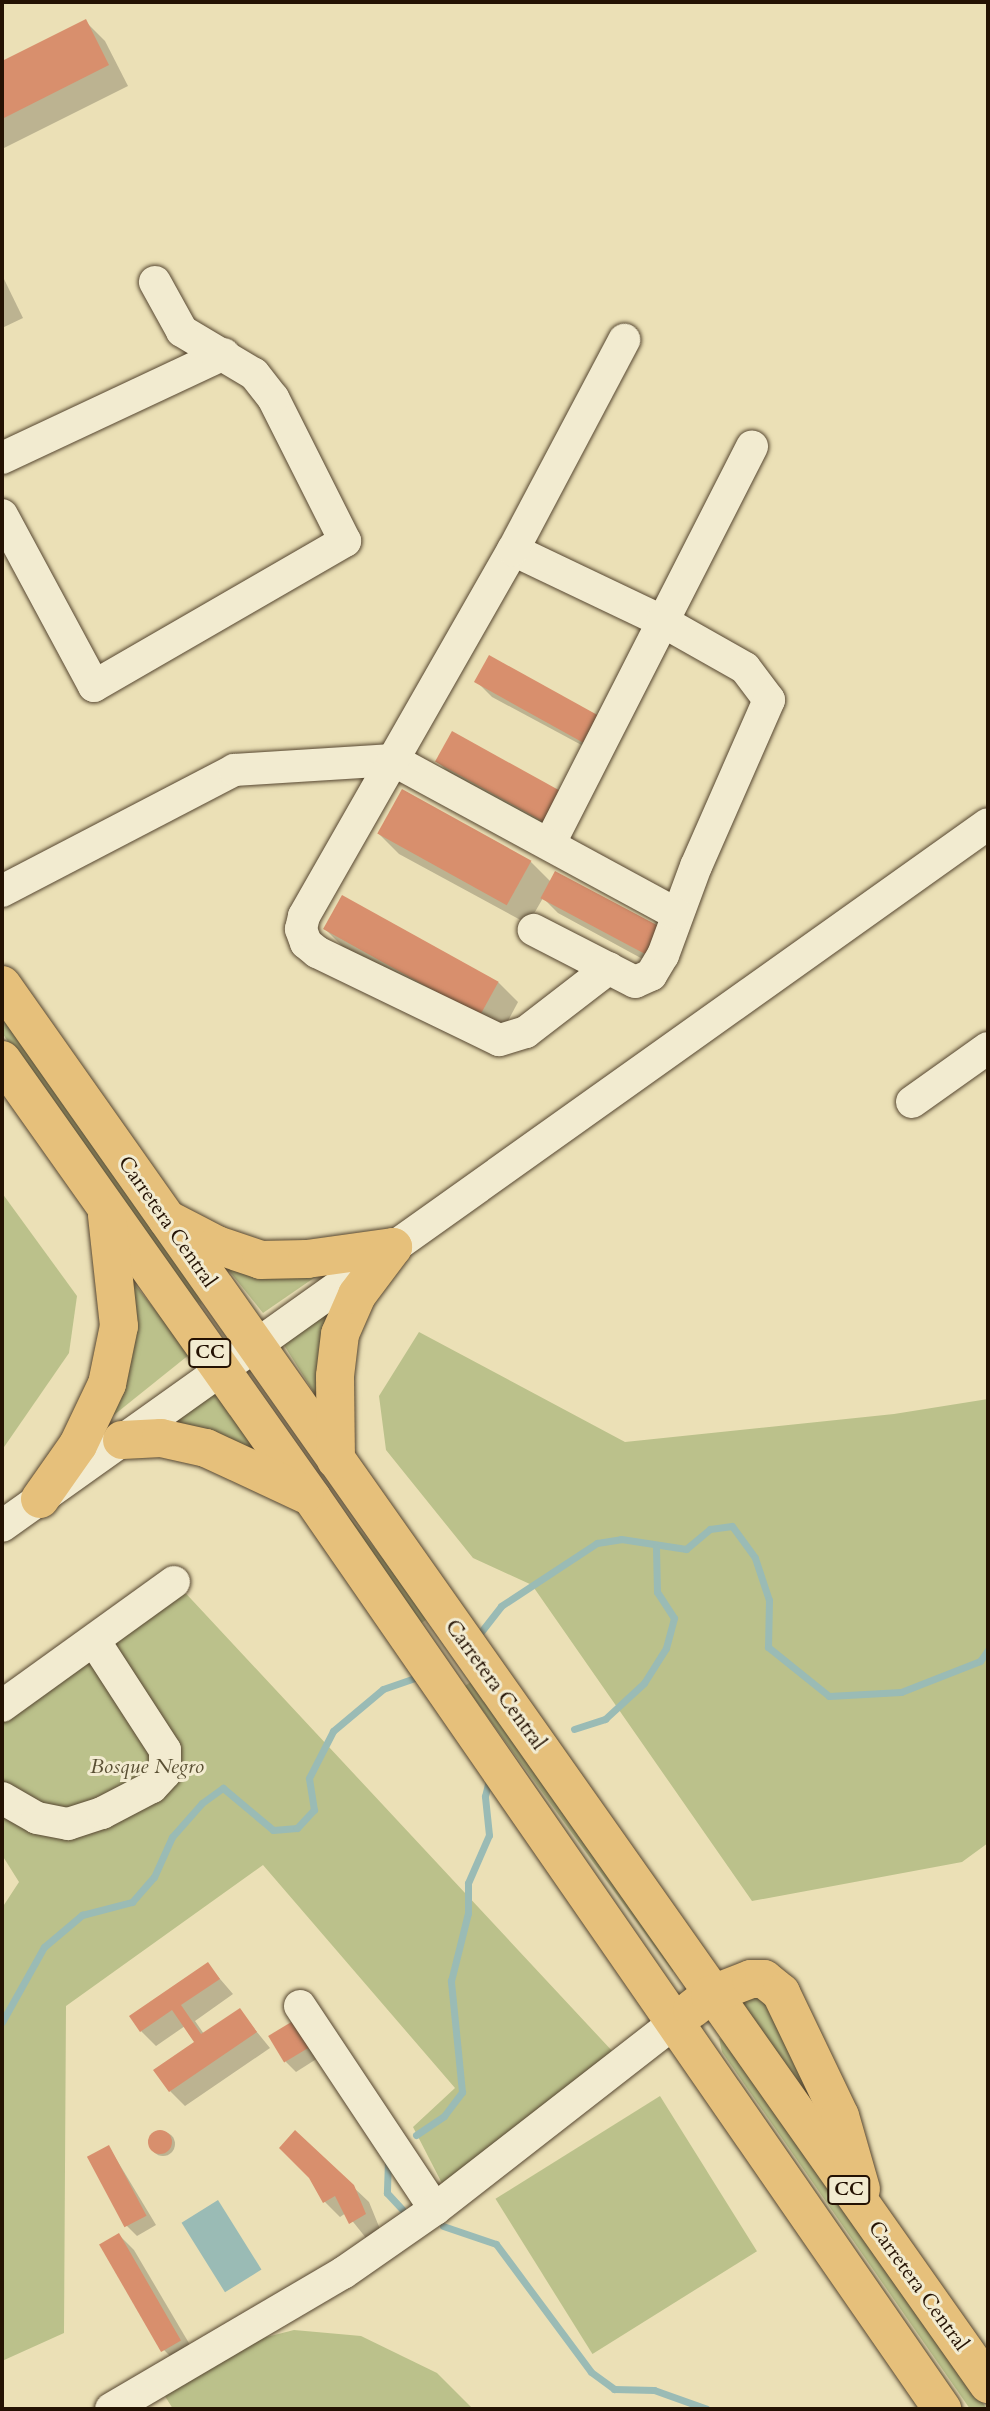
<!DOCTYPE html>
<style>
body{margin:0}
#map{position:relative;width:990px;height:2411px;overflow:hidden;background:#ebe0b6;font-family:Cardo,serif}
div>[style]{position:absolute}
.green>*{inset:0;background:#bbc18b;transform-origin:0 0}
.water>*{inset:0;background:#9abbb5;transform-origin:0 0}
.shadow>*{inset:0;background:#0003}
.round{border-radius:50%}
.stream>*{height:7px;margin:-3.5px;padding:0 3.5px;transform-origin:3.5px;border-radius:3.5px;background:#9abbb5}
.building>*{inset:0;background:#d88f6d;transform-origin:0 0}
.roads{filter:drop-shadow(0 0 2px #564630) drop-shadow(0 0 2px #564630)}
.minor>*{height:32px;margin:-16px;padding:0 16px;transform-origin:16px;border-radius:16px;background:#f2ebd0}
.highway>*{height:38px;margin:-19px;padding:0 19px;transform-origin:19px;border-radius:19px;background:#e6c07b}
span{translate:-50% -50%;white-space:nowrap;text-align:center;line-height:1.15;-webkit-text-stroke:6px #f2ebd0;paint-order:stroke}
.shield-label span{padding:2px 5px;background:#f2ebd0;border:2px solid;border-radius:5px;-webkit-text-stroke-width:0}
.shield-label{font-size:19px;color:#241203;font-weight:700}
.street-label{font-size:21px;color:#241203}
.park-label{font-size:21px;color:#594f33;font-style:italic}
.frame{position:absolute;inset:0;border:4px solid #241203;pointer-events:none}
</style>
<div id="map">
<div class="green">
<div style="clip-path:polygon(2px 1013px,195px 1286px,202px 1305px,185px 1293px,2px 1033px)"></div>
<div style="clip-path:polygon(2px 1193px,77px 1296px,69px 1353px,2px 1450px)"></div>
<div style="clip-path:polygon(214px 1252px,324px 1271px,263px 1313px)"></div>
<div style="clip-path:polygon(129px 1277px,190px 1354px,99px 1427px)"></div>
<div style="clip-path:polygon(353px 1286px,323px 1407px,282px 1342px)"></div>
<div style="clip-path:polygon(419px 1332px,625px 1442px,894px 1414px,988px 1399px,988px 1843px,962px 1862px,752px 1901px,532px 1585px,473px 1558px,386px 1450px,379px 1396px)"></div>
<div style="clip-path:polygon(216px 1388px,268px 1456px,160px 1426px)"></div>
<div style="clip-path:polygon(320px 1482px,386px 1562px,430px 1617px,420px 1624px)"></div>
<div style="clip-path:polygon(165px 1571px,628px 2068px,448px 2195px,413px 2127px,455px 2088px,263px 1865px,66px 2006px,64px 2333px,2px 2361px,2px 1908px,19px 1882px,2px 1855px,2px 1689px)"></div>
<div style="clip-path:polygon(475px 1679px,673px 1965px,673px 1972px,465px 1686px)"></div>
<div style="clip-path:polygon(765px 1993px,834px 2133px,736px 1995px)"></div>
<div style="clip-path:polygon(719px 2038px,732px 2046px,987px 2409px,970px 2409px,722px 2052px)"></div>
<div style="left:660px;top:2096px;width:183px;height:194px;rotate:58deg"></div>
<div style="clip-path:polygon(294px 2330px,361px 2336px,437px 2373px,473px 2409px,173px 2409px,158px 2385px,227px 2347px)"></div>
</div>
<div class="water">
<div style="left:218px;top:2200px;width:82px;height:43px;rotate:58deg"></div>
</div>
<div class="shadow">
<div style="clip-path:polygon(85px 21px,105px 41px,128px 86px,2px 149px,2px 63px)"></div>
<div style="clip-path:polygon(2px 275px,23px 318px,2px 328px)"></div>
<div style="clip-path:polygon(490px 658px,600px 755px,492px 697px,477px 682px)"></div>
<div style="clip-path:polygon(452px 734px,560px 835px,452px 776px,437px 761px)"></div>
<div style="clip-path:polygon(402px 792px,531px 862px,551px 882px,556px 873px,661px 969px,558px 913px,543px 898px,528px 924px,399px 854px,379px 834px)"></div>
<div style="clip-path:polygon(325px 929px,498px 982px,518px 1002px,501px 1034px,345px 949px)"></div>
<div style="clip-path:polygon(208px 1965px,233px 1994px,195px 2021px,204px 2034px,239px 2010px,270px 2048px,185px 2106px,170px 2091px,196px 2043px,185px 2026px,156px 2046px,141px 2031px)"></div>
<div style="clip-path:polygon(292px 2023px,318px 2058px,296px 2072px,286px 2062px)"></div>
<div style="clip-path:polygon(295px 2132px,369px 2202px,380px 2229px,366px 2238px,346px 2213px,340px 2217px,325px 2202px)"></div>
<div class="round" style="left:151px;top:2132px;width:24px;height:24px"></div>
<div style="clip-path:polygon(109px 2147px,156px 2225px,137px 2236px,127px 2226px)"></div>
<div style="clip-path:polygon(119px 2235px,134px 2250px,196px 2355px,179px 2365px,164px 2350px,102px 2245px)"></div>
</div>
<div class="stream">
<div style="left:477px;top:1637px;width:39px;rotate:-52deg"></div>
<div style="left:501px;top:1606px;width:115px;rotate:-33.3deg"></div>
<div style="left:597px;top:1543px;width:24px;rotate:-9deg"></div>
<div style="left:621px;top:1539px;width:66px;rotate:8.7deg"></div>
<div style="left:686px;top:1549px;width:31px;rotate:-40deg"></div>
<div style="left:710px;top:1529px;width:22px;rotate:-8deg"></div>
<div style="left:732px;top:1526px;width:39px;rotate:54deg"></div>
<div style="left:755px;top:1558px;width:44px;rotate:71.6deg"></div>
<div style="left:769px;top:1600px;width:47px;rotate:91.2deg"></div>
<div style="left:768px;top:1647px;width:78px;rotate:38.8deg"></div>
<div style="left:829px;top:1696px;width:72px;rotate:-3.2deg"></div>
<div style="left:901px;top:1692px;width:85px;rotate:-21.4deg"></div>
<div style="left:980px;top:1661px;width:14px;rotate:-54deg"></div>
<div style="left:574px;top:1729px;width:33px;rotate:-18deg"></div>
<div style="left:605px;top:1719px;width:53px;rotate:-42.7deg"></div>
<div style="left:644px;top:1683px;width:41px;rotate:-57.8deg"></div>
<div style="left:666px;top:1648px;width:31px;rotate:-75deg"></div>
<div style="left:674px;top:1618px;width:31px;rotate:-123deg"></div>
<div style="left:657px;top:1592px;width:45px;rotate:-91.3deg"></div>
<div style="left:2px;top:2022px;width:86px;rotate:-60.8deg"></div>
<div style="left:44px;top:1947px;width:50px;rotate:-40.1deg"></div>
<div style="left:82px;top:1915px;width:52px;rotate:-14.6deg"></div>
<div style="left:132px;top:1902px;width:33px;rotate:-49deg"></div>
<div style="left:154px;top:1877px;width:44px;rotate:-65.8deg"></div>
<div style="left:172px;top:1837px;width:45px;rotate:-48.6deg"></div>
<div style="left:202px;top:1803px;width:26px;rotate:-36deg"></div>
<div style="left:223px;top:1788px;width:65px;rotate:40deg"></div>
<div style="left:273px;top:1830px;width:24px;rotate:-5deg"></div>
<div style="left:297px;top:1828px;width:25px;rotate:-47deg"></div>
<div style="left:314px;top:1810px;width:32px;rotate:-99deg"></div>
<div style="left:309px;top:1778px;width:53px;rotate:-62.9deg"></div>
<div style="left:333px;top:1731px;width:65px;rotate:-40deg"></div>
<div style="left:383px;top:1689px;width:39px;rotate:-19deg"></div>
<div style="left:416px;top:2135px;width:34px;rotate:-34deg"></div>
<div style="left:444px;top:2116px;width:30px;rotate:-53deg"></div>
<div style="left:462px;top:2092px;width:112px;rotate:-95.7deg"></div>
<div style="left:451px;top:1981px;width:70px;rotate:-76deg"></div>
<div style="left:468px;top:1913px;width:30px;rotate:-90deg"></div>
<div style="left:468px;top:1883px;width:52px;rotate:-66.4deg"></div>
<div style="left:489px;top:1835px;width:39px;rotate:-96deg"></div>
<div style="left:485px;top:1796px;width:21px;rotate:-76deg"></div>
<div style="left:388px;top:2161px;width:32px;rotate:92deg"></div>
<div style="left:387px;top:2193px;width:22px;rotate:47deg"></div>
<div style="left:443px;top:2226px;width:56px;rotate:18.8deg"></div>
<div style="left:496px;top:2244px;width:159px;rotate:53.4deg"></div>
<div style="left:591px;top:2372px;width:29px;rotate:36deg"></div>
<div style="left:614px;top:2389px;width:40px;rotate:1.4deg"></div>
<div style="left:654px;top:2390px;width:56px;rotate:19.7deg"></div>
</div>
<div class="building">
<div style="clip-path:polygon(86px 19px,109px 65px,2px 119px,2px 61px)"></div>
<div style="left:489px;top:655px;width:125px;height:31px;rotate:29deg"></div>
<div style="left:452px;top:731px;width:124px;height:35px;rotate:29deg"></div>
<div style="left:402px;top:789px;width:148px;height:51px;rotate:29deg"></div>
<div style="left:555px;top:871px;width:119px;height:31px;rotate:28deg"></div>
<div style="left:342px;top:895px;width:179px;height:39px;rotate:29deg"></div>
<div style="clip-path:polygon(208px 1962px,220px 1979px,181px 2005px,201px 2034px,240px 2008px,257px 2032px,169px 2092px,153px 2070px,194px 2042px,172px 2010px,140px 2032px,129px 2016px)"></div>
<div style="left:293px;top:2021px;width:31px;height:29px;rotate:59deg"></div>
<div style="clip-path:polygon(295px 2130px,354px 2185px,366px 2214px,349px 2224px,335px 2196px,323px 2203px,309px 2178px,279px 2148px)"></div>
<div class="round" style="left:148px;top:2130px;width:24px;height:24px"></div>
<div style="left:109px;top:2145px;width:80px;height:25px;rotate:62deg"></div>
<div style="left:119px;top:2233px;width:124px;height:23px;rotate:60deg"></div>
</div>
<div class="roads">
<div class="minor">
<div style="left:2px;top:458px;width:245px;rotate:-25.1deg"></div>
<div style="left:2px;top:515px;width:194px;rotate:61.7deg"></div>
<div style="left:94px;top:686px;width:290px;rotate:-30deg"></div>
<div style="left:345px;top:541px;width:160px;rotate:-116.7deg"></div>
<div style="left:273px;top:398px;width:31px;rotate:-128deg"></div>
<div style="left:254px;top:374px;width:84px;rotate:-149.2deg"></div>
<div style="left:182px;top:331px;width:56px;rotate:-118.9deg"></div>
<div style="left:513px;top:550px;width:165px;rotate:25.5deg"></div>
<div style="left:662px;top:621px;width:95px;rotate:29.5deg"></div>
<div style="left:745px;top:668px;width:40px;rotate:53deg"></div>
<div style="left:769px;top:700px;width:181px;rotate:113.7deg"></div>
<div style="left:696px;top:866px;width:95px;rotate:110.3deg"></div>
<div style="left:663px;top:955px;width:23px;rotate:121deg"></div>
<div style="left:651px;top:975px;width:17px;rotate:156deg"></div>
<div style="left:635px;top:982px;width:114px;rotate:-152.8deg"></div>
<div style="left:550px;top:843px;width:445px;rotate:-63deg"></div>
<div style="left:2px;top:891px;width:262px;rotate:-27.5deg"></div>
<div style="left:234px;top:770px;width:159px;rotate:-3.6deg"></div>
<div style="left:393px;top:760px;width:323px;rotate:28.5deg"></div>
<div style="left:609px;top:968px;width:105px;rotate:142.4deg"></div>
<div style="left:526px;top:1032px;width:28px;rotate:163deg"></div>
<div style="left:499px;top:1040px;width:202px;rotate:-154.2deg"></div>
<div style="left:317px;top:952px;width:14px;rotate:-141deg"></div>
<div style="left:306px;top:943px;width:15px;rotate:-110deg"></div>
<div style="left:301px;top:929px;width:13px;rotate:-77deg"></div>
<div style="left:304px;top:916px;width:421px;rotate:-60.3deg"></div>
<div style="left:513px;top:550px;width:238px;rotate:-62.1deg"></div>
<div style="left:912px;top:1102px;width:93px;rotate:-35.4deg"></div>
<div style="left:2px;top:1526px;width:1210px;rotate:-35.45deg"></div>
<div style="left:2px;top:1706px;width:212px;rotate:-35.8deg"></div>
<div style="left:2px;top:1798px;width:40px;rotate:29.7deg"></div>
<div style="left:37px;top:1818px;width:32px;rotate:11deg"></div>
<div style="left:68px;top:1824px;width:36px;rotate:-18deg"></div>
<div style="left:102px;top:1813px;width:56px;rotate:-27.5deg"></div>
<div style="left:152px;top:1787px;width:19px;rotate:-47deg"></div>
<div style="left:165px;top:1773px;width:23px;rotate:-90deg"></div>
<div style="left:165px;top:1750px;width:129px;rotate:-122.9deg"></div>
<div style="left:300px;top:2006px;width:244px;rotate:56.4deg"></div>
<div style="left:435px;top:2209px;width:303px;rotate:-37.9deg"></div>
<div style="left:111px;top:2409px;width:269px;rotate:-30.4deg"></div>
<div style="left:343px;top:2273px;width:112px;rotate:-34.8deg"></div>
</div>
<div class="highway">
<div style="left:2px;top:985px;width:1712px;rotate:54.82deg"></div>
<div style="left:2px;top:1060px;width:537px;rotate:54.71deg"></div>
<div style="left:312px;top:1498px;width:1108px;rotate:55.33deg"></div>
<div style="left:167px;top:1219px;width:56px;rotate:27.5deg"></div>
<div style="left:217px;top:1245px;width:46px;rotate:18.8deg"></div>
<div style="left:261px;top:1260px;width:46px;rotate:-1.2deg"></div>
<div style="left:307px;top:1259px;width:87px;rotate:-7.9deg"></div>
<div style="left:122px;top:1440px;width:39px;rotate:-3deg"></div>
<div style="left:161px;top:1438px;width:46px;rotate:12.5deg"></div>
<div style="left:206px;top:1448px;width:109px;rotate:24.9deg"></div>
<div style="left:336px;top:1460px;width:84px;rotate:-90.7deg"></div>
<div style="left:335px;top:1376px;width:42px;rotate:-83.2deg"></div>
<div style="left:340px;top:1334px;width:43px;rotate:-66.4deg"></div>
<div style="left:357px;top:1295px;width:60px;rotate:-53.1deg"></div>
<div style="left:40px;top:1499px;width:66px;rotate:-54.9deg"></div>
<div style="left:78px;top:1445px;width:68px;rotate:-64.6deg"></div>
<div style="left:107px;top:1384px;width:59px;rotate:-78.3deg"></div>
<div style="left:119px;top:1326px;width:111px;rotate:-96.2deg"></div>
<div style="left:692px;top:2009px;width:23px;rotate:-38deg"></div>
<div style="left:710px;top:1995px;width:44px;rotate:-21.3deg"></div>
<div style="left:751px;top:1979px;width:13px"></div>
<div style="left:764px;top:1979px;width:22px;rotate:39deg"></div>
<div style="left:781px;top:1993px;width:136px;rotate:64.4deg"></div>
<div style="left:840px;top:2116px;width:76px;rotate:74deg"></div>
</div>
</div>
<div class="shield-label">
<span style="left:210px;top:1353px">CC</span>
<span style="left:849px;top:2190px">CC</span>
</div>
<div class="street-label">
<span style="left:167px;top:1222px;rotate:55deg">Carretera Central</span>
<span style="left:495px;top:1685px;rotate:54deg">Carretera Central</span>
<span style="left:918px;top:2286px;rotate:54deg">Carretera Central</span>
</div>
<div class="park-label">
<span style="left:147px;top:1767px">Bosque Negro</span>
</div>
<div class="frame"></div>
</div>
